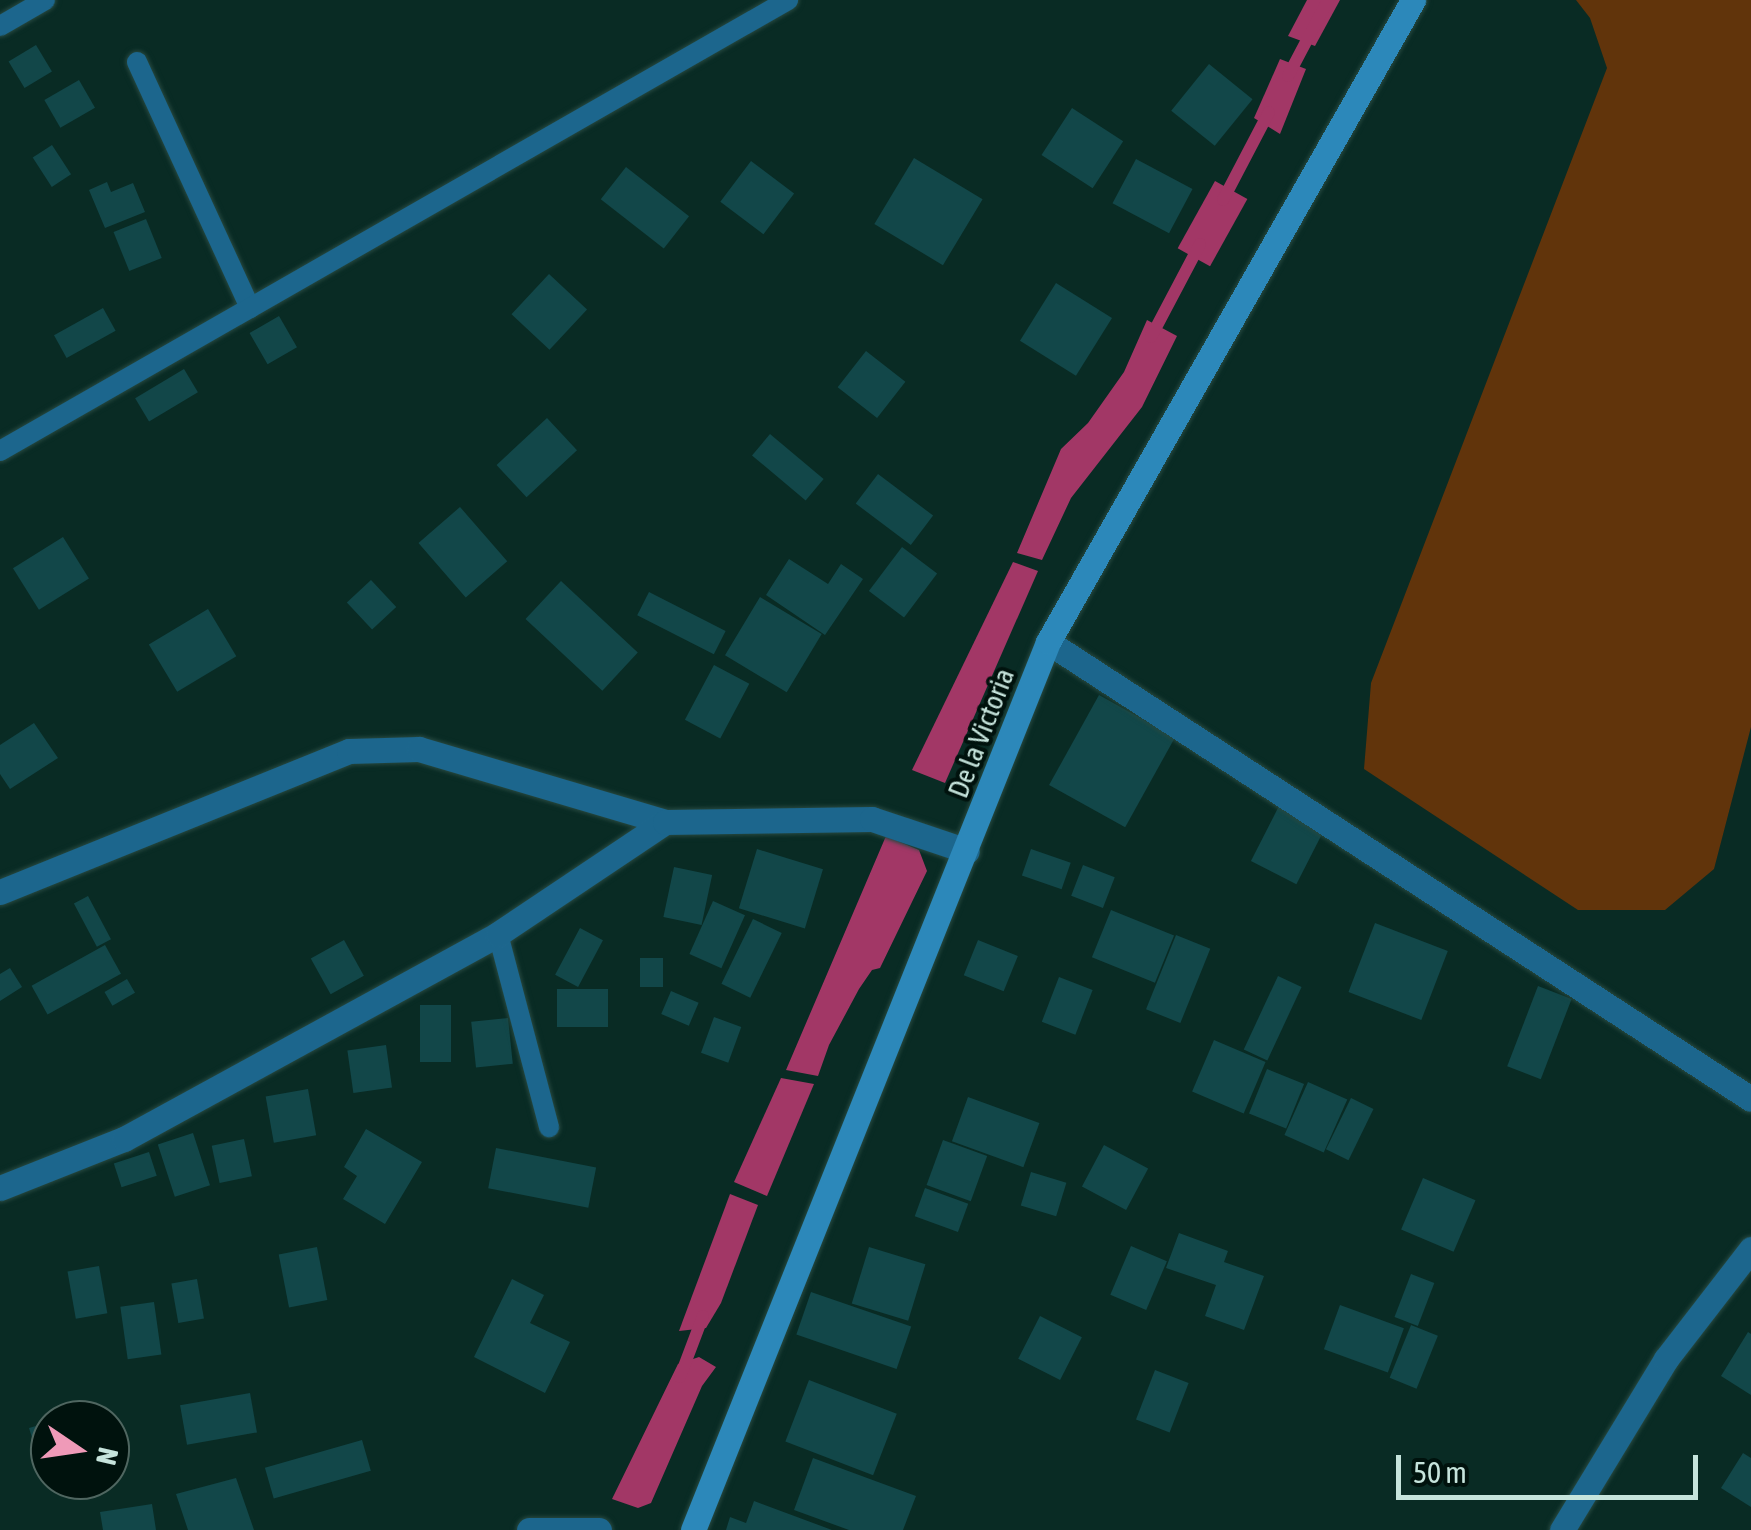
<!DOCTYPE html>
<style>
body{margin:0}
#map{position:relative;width:1751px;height:1530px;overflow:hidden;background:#092b24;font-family:"Asap Condensed",sans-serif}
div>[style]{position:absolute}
.green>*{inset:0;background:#61340b}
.water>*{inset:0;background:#a23766;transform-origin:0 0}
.stream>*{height:12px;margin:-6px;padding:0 6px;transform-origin:6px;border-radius:6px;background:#a23766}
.building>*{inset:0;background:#124749;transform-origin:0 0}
.roads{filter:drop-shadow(0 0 2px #274941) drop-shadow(0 0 2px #274941)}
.service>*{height:20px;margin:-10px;padding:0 10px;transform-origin:10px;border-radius:10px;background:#1c668d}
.minor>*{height:25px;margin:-12.5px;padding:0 12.5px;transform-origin:12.5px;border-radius:12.5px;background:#1c668d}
.secondary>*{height:25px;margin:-12.5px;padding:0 12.5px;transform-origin:12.5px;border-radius:12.5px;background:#2c88ba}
span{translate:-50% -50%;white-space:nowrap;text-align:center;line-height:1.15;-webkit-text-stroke:8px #00120d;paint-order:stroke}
.street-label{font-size:28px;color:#c6e4dc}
.north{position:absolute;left:30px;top:1400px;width:100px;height:100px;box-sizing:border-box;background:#00120d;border:2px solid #4f6660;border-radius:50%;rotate:103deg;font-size:28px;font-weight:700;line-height:40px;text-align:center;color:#c6e4dc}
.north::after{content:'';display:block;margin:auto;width:35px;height:45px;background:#ef9ab8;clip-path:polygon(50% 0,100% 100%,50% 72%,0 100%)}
.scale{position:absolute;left:1396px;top:1455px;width:302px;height:45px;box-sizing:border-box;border:5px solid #c6e4dc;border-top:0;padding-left:12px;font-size:30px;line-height:35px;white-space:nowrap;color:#c6e4dc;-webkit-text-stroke:8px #00120d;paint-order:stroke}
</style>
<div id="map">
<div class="green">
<div style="clip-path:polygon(1576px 0,1751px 0,1751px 727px,1714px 869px,1665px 910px,1578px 910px,1364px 769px,1371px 683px,1607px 68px,1590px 18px)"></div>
</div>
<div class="water">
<div style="clip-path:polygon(1307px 0,1340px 0,1315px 46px,1288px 36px)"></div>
<div style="clip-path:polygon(1280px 59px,1306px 69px,1280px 134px,1254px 118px)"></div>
<div style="left:1215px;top:181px;width:37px;height:77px;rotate:29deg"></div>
<div style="clip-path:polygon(1147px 320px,1177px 336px,1142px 407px,1071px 498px,1042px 560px,1017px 553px,1061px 449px,1088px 423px,1124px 372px)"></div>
<div style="clip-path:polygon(1013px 562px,1038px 571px,945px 783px,912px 770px)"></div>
<div style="clip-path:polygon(886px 836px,919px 850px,927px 871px,880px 968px,872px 970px,859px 989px,829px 1045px,818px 1076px,786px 1070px)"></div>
<div style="clip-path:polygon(781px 1078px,814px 1084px,767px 1196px,734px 1182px)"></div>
<div style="clip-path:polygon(730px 1194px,758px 1205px,721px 1303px,706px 1328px,679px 1331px)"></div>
<div style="clip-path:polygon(699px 1357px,716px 1367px,702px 1386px,651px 1503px,638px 1508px,612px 1499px,678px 1364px)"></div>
</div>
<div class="stream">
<div style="left:1288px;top:76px;width:86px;rotate:-62.2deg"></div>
<div style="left:1223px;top:200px;width:99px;rotate:-62.4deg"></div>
<div style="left:1151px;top:337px;width:105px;rotate:-62.2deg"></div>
<div style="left:680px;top:1377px;width:65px;rotate:-69.3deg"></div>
</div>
<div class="building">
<div style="left:36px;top:45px;width:31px;height:32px;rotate:59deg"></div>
<div style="left:1209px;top:64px;width:56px;height:60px;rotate:39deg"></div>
<div style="left:79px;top:80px;width:32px;height:40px;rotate:60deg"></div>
<div style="left:1072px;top:108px;width:61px;height:56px;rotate:33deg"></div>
<div style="left:52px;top:145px;width:35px;height:23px;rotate:57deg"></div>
<div style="left:914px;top:158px;width:80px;height:77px;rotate:31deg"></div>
<div style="left:1136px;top:159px;width:64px;height:50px;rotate:28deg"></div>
<div style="left:751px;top:161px;width:54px;height:51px;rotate:37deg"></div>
<div style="left:626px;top:167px;width:80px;height:41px;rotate:38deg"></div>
<div style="clip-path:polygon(107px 182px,111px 192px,133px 183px,145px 212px,105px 228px,89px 190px)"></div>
<div style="left:146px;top:219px;width:42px;height:35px;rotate:68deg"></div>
<div style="left:549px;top:274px;width:52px;height:55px;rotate:43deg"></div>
<div style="left:1056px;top:283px;width:66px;height:68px;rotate:32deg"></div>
<div style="left:103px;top:308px;width:26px;height:56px;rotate:61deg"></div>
<div style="left:279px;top:316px;width:36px;height:34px;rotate:60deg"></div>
<div style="left:866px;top:351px;width:50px;height:46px;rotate:38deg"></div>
<div style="left:184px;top:369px;width:27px;height:57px;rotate:59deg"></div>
<div style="left:547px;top:418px;width:44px;height:69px;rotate:47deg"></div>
<div style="left:770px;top:434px;width:70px;height:28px;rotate:40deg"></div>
<div style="left:878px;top:474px;width:69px;height:37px;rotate:37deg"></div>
<div style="left:460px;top:507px;width:72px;height:55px;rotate:49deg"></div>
<div style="left:63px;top:537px;width:49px;height:59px;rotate:58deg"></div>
<div style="left:902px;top:547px;width:44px;height:55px;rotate:37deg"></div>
<div style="clip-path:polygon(789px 559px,828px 584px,841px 564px,863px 579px,825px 635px,766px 595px)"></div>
<div style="left:371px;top:580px;width:37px;height:33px;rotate:47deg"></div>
<div style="left:561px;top:581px;width:105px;height:52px;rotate:43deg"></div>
<div style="left:649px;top:592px;width:86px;height:26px;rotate:27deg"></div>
<div style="left:760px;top:597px;width:72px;height:68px;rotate:31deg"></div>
<div style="left:208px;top:609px;width:55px;height:69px;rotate:59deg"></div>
<div style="left:714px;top:665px;width:40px;height:62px;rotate:28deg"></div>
<div style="left:1099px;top:695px;width:87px;height:103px;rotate:29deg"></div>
<div style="clip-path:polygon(34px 723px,58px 758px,10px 789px,0 774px,0 745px)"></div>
<div style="left:1280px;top:804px;width:51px;height:64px;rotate:27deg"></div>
<div style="left:757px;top:849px;width:69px;height:62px;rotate:17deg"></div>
<div style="left:1031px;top:849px;width:42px;height:28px;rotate:19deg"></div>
<div style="left:1083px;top:865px;width:34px;height:33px;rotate:21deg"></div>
<div style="left:674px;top:867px;width:39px;height:51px;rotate:12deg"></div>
<div style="left:88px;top:896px;width:49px;height:16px;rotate:62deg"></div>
<div style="left:713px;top:901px;width:35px;height:58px;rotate:24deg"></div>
<div style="left:1111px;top:910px;width:68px;height:51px;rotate:22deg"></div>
<div style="left:753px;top:919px;width:32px;height:72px;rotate:26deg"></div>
<div style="left:1375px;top:923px;width:78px;height:74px;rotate:21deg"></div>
<div style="left:580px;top:928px;width:26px;height:53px;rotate:28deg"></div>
<div style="left:1176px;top:935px;width:37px;height:80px;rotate:22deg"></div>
<div style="left:344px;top:940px;width:41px;height:38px;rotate:61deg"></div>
<div style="left:978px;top:940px;width:43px;height:38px;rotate:22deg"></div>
<div style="left:105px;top:945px;width:33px;height:84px;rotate:61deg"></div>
<div style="left:640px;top:958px;width:23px;height:29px"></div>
<div style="clip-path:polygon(10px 968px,22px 987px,0 1001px,0 974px)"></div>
<div style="left:1278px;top:976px;width:26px;height:81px;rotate:25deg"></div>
<div style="left:1059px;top:977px;width:36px;height:48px;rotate:21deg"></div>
<div style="left:127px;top:979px;width:16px;height:26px;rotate:60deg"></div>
<div style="left:1538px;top:986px;width:36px;height:86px;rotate:21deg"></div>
<div style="left:608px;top:989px;width:38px;height:51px;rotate:90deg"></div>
<div style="left:671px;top:991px;width:30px;height:25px;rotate:23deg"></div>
<div style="left:420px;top:1005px;width:31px;height:57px"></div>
<div style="left:714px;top:1017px;width:29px;height:38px;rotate:20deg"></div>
<div style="left:508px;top:1018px;width:46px;height:37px;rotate:84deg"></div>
<div style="left:1214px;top:1040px;width:56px;height:56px;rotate:23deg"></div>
<div style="left:386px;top:1045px;width:43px;height:39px;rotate:82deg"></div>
<div style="left:1267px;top:1069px;width:40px;height:48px;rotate:22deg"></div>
<div style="left:1308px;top:1082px;width:43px;height:58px;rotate:24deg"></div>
<div style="left:308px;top:1089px;width:47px;height:43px;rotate:80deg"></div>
<div style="left:968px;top:1097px;width:76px;height:47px;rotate:20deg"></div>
<div style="left:1351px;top:1098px;width:25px;height:57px;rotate:26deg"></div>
<div style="clip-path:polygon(366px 1129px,422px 1162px,385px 1224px,343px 1199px,357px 1176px,344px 1167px)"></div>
<div style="left:193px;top:1133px;width:55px;height:37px;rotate:72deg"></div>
<div style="left:244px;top:1139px;width:38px;height:33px;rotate:78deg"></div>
<div style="left:943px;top:1140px;width:47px;height:48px;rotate:20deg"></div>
<div style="left:1104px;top:1145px;width:50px;height:47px;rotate:28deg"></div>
<div style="left:496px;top:1148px;width:102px;height:41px;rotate:11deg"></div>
<div style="left:149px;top:1152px;width:25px;height:37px;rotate:72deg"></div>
<div style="left:1031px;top:1172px;width:37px;height:35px;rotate:17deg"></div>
<div style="left:1423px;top:1178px;width:57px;height:56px;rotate:23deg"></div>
<div style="left:925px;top:1188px;width:46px;height:30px;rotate:20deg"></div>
<div style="clip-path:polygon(1179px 1233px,1228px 1251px,1224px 1262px,1264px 1276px,1244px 1330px,1205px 1316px,1216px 1285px,1166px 1268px)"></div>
<div style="left:1131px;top:1246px;width:39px;height:53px;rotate:23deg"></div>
<div style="left:317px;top:1247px;width:54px;height:39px;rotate:79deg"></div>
<div style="left:869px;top:1247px;width:59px;height:59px;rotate:17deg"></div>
<div style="left:99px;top:1266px;width:48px;height:32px;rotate:80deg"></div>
<div style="left:1411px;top:1274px;width:25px;height:46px;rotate:21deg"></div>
<div style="left:197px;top:1279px;width:40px;height:26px;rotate:80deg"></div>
<div style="clip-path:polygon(512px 1279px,544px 1295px,530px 1323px,570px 1342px,545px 1393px,474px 1357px)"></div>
<div style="left:811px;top:1292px;width:106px;height:45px;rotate:19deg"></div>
<div style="left:154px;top:1302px;width:53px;height:34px;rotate:82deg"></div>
<div style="left:1340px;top:1305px;width:68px;height:47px;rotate:20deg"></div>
<div style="left:1040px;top:1316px;width:47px;height:48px;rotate:27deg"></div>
<div style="left:1411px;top:1325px;width:29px;height:57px;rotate:22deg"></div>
<div style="clip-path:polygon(1748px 1332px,1751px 1334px,1751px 1395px,1721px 1376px)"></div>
<div style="left:1155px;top:1370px;width:36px;height:53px;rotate:21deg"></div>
<div style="left:809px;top:1380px;width:94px;height:66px;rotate:21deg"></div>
<div style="left:250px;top:1393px;width:40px;height:71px;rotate:80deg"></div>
<div style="clip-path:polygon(50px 1422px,50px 1482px,46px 1483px,29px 1428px)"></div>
<div style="left:362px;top:1440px;width:32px;height:101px;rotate:74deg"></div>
<div style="clip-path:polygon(1743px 1453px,1751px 1458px,1751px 1507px,1721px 1488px)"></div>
<div style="clip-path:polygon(813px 1458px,916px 1496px,903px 1530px,849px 1530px,794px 1510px)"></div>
<div style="clip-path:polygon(236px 1478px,254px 1530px,188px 1530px,176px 1494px)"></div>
<div style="clip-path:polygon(754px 1501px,832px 1530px,726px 1530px,730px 1517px,746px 1523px)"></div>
<div style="clip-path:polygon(152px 1504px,156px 1530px,103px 1530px,100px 1512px)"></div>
</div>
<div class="roads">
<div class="service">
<div style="left:0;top:26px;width:52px;rotate:-30deg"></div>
<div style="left:137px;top:62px;width:271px;rotate:65.3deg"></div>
<div style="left:0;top:451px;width:908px;rotate:-29.78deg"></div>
<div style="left:498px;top:934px;width:200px;rotate:75.2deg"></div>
</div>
<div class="minor">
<div style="left:1048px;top:642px;width:838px;rotate:33.03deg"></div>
<div style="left:0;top:892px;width:376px;rotate:-22deg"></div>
<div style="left:349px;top:751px;width:70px;rotate:-1.6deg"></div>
<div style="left:419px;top:749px;width:257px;rotate:16.5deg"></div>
<div style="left:0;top:1188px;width:133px;rotate:-21.6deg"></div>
<div style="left:124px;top:1139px;width:426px;rotate:-28.7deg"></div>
<div style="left:498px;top:934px;width:201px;rotate:-33.8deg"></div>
<div style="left:665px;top:822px;width:207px;rotate:-0.8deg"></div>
<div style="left:872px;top:819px;width:100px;rotate:18.6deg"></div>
<div style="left:529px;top:1530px;width:70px"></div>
<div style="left:1562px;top:1530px;width:200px;rotate:-58.7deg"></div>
<div style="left:1666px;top:1359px;width:139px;rotate:-52.3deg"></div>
</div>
<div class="secondary">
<div style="left:693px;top:1530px;width:956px;rotate:-68.21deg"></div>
<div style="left:1048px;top:642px;width:739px;rotate:-60.38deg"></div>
</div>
</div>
<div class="street-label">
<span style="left:981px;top:733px;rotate:-69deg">De la Victoria</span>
</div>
<div class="north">N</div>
<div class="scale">50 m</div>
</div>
